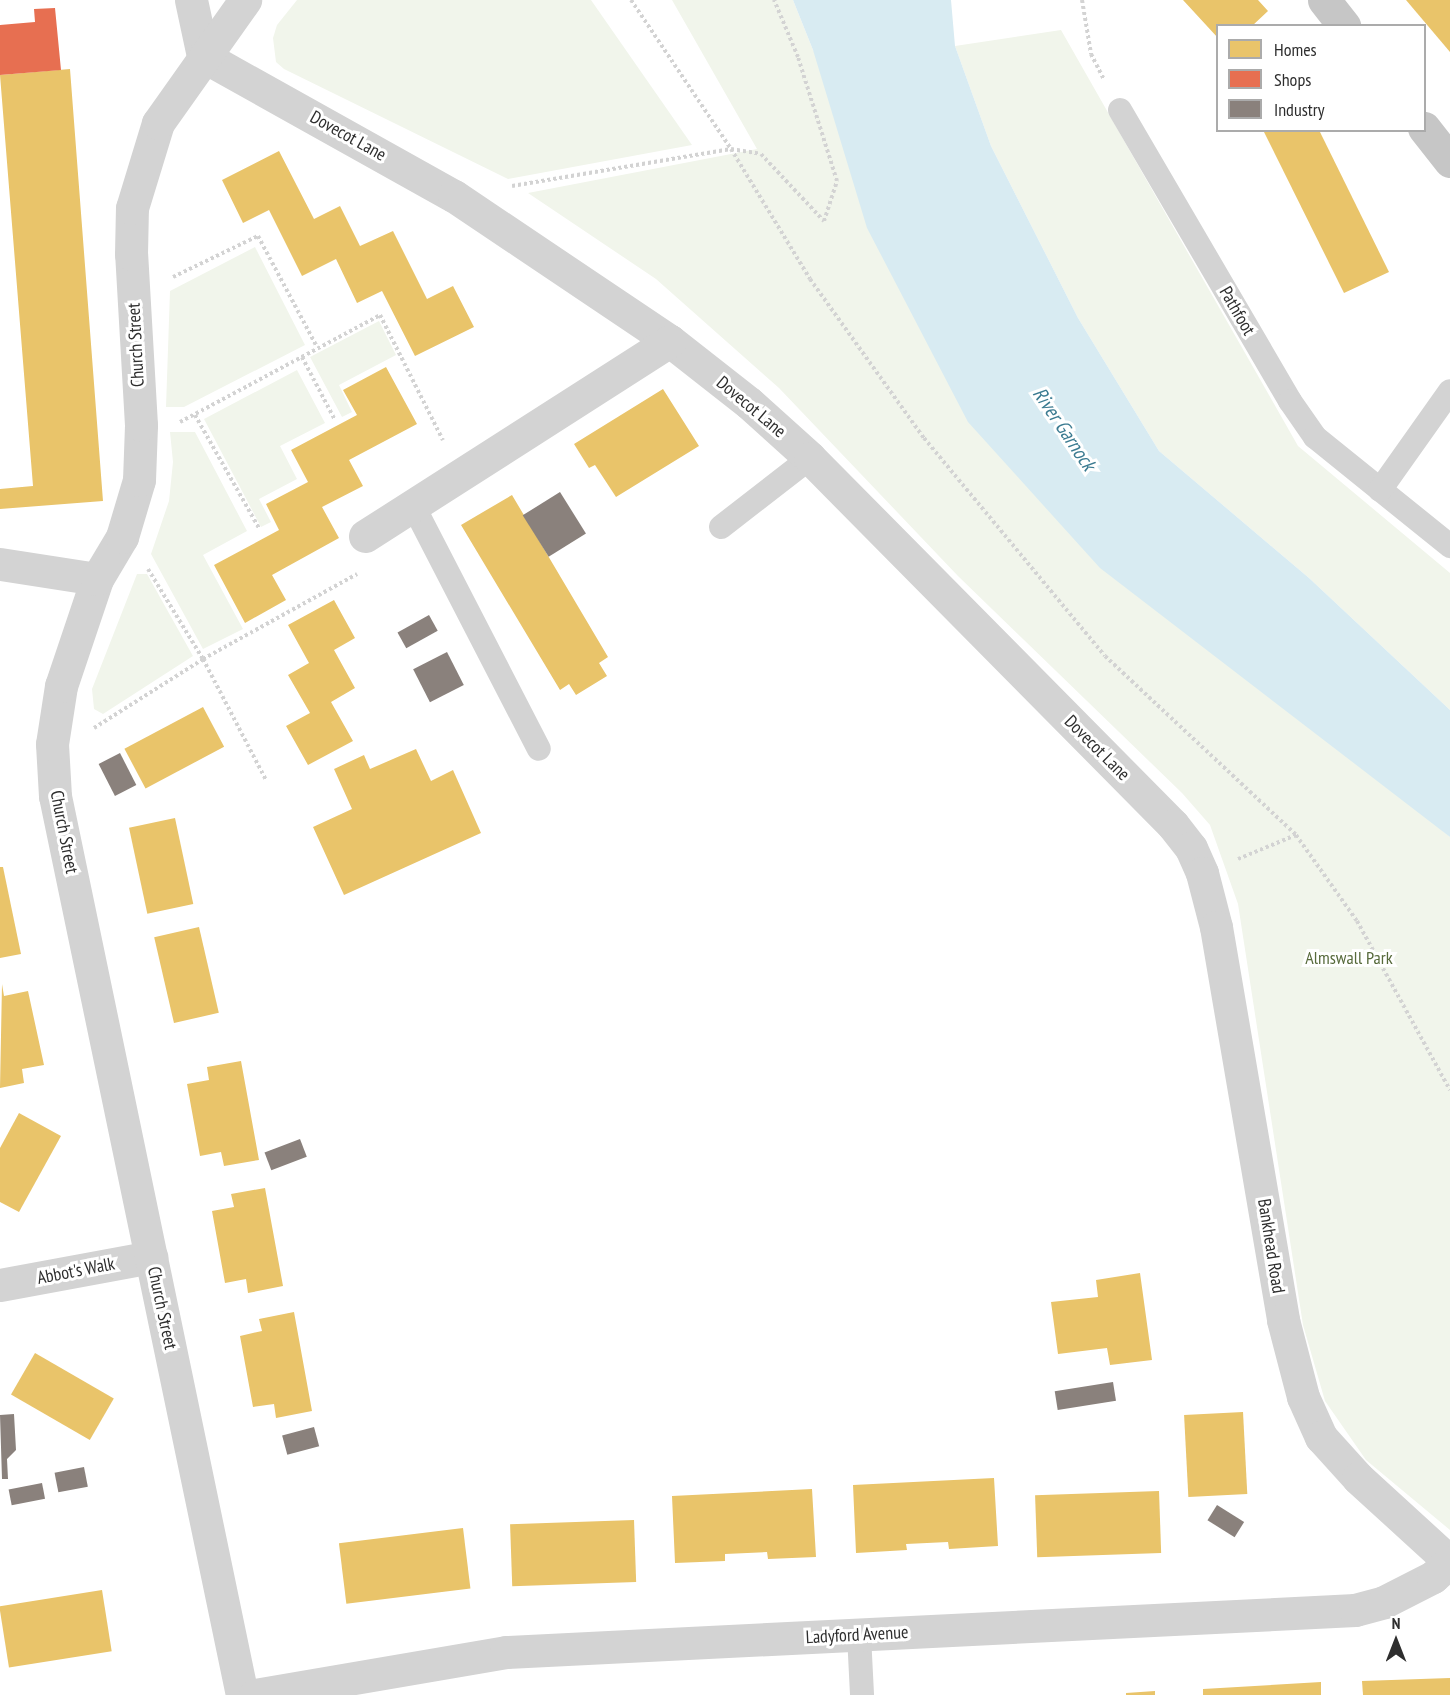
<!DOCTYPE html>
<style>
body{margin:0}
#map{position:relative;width:1450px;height:1695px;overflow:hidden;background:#fff;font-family:"PT Sans Narrow",sans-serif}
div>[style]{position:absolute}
.green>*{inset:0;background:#f1f5eb}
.water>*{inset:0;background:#d8ebf2}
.homes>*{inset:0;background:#e9c46a;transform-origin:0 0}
.shops>*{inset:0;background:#e76f51}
.industry>*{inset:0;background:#8a817c;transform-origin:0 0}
.path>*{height:4px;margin-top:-2px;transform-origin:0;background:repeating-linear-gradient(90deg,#d3d3d3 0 3px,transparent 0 6px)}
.lane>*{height:24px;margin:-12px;padding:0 12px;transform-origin:12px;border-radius:12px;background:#d3d3d3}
.street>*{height:33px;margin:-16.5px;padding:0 16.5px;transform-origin:16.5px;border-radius:16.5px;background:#d3d3d3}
.primary>*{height:33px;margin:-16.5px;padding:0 16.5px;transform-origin:16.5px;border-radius:16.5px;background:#c6c6c6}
span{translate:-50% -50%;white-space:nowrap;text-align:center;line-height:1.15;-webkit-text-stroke:6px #fff;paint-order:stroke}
.street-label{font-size:18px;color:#2e2e2e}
.park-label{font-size:18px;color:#576a3b}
.water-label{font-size:20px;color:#3b7b91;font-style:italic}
.legend{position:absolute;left:1216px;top:24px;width:210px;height:108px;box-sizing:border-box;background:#fff;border:2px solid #ababab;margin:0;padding:8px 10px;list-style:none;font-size:18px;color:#2e2e2e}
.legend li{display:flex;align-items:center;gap:12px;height:30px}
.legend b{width:30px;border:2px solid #ababab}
.north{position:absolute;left:1366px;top:1611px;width:60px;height:60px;-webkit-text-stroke:4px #fff;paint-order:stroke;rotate:0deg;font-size:16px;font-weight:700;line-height:24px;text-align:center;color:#2e2e2e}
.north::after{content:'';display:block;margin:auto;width:21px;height:27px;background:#2e2e2e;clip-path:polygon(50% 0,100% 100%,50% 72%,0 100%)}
</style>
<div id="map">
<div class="green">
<div style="clip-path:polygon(297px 0,591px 0,692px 145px,508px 179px,284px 69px,276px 62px,273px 38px,277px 25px)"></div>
<div style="clip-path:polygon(672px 0,793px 0,813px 50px,1411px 804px,1450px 837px,1450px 1530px,1366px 1460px,1325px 1401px,1303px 1325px,1238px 904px,1210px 825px,1182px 793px,958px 576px,779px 388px,656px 279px,528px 193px,757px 149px)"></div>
<div style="clip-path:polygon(1061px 30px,1298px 446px,1450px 573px,1450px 710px,1309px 578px,1159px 451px,1078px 318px,991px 146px,955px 46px)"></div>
<div style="clip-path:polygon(255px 247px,305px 345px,184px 407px,166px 407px,170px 291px)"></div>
<div style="clip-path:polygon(379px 321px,396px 355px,339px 385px,352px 412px,342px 417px,310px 357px)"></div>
<div style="clip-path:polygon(297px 370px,325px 423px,280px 446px,297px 479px,259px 499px,271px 522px,261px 527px,204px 419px)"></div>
<div style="clip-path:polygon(170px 432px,195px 432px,247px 531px,203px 555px,243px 629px,203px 649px,151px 554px,169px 501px,173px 462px)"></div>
<div style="clip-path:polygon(137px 574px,147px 574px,193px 656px,103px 714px,94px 709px,92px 689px)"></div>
</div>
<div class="water">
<div style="clip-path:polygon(793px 0,951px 0,955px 46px,991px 146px,1078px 318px,1159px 451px,1309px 578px,1450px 710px,1450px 837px,1100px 568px,968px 422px,867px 228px,813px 50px)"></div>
</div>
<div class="homes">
<div style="clip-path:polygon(1183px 0,1258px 0,1268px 11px,1252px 26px,1218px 26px,1218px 38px)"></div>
<div style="clip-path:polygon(1406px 0,1450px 0,1450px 52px)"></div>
<div style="clip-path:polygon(70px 69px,103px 501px,0 509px,0 489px,33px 486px,0 75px)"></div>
<div style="clip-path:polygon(1263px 130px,1319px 130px,1389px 272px,1344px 293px)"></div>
<div style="clip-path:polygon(279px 151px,314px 219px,340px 206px,360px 246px,393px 231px,427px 299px,453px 286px,474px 327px,415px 356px,382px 291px,357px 303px,336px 259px,302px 276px,269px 210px,243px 223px,222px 180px)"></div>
<div style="clip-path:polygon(386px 367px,417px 424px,349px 460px,363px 486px,322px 507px,339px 538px,272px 575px,286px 600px,245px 623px,214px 565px,279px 530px,266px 504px,308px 482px,291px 450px,357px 415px,343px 390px)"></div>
<div style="clip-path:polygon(663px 389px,699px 446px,616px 497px,595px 465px,589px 468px,574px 444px)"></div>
<div style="clip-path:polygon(512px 495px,608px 657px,599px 663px,607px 676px,576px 695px,569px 684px,560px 690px,461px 525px)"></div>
<div style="clip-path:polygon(334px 600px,355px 638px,334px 650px,355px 688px,331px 702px,353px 741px,308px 765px,286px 726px,310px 713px,288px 675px,309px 663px,288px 625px)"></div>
<div style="left:203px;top:707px;width:45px;height:89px;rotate:62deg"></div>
<div style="clip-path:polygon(416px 749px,431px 781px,453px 770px,481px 833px,344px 895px,313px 827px,352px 809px,334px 769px,364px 755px,370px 769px)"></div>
<div style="left:175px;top:818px;width:88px;height:47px;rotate:78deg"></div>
<div style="clip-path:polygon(0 867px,3px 867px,21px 954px,0 958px)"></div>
<div style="left:199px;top:927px;width:88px;height:46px;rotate:77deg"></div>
<div style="clip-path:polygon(2px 984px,4px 996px,28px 991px,44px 1065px,22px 1069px,24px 1083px,0 1088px)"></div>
<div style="clip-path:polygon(241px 1061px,259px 1160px,224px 1166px,221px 1152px,200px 1156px,187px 1084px,209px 1080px,207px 1067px)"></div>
<div style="clip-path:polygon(19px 1113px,61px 1136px,19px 1212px,0 1202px,0 1148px)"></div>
<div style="clip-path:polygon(265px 1188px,283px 1286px,248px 1293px,246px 1279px,225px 1283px,212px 1211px,234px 1207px,231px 1194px)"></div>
<div style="clip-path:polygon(1140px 1273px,1152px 1360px,1110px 1365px,1107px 1348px,1058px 1354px,1051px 1302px,1098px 1297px,1096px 1280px)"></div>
<div style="clip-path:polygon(294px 1312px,312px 1411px,276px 1418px,274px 1404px,253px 1407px,240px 1336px,262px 1331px,259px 1319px)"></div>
<div style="left:35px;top:1353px;width:91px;height:48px;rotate:30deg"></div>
<div style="left:1243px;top:1412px;width:82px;height:59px;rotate:87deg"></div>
<div style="clip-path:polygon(994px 1478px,998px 1546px,949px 1549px,948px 1542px,906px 1544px,907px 1550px,856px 1553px,853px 1485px)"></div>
<div style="clip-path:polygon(812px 1489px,816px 1557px,768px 1559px,767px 1552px,725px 1554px,725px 1561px,675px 1563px,672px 1496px)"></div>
<div style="left:1159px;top:1491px;width:62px;height:124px;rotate:88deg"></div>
<div style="left:634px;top:1520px;width:62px;height:124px;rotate:88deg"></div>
<div style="left:463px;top:1528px;width:61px;height:125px;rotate:83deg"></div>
<div style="left:102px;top:1590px;width:62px;height:104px;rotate:81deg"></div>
<div style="clip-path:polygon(1450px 1678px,1450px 1695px,1363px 1695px,1362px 1681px)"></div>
<div style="clip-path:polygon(1321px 1682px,1321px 1695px,1203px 1695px,1203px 1689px)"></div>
<div style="clip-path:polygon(1155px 1691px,1155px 1695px,1126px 1695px,1126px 1693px)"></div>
</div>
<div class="shops">
<div style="clip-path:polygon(55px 8px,61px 70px,0 75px,0 25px,35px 22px,34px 9px)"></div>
</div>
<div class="industry">
<div style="left:560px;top:492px;width:49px;height:44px;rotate:58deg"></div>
<div style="left:429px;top:615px;width:18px;height:36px;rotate:61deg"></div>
<div style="left:447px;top:652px;width:37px;height:38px;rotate:63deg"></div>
<div style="left:120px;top:753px;width:36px;height:24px;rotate:63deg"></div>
<div style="left:300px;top:1139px;width:19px;height:38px;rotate:69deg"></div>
<div style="left:1113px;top:1382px;width:19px;height:59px;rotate:81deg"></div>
<div style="clip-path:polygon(14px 1414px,16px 1450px,7px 1459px,8px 1479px,2px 1479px,0 1415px)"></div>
<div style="left:314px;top:1427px;width:20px;height:33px;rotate:75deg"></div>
<div style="left:84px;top:1467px;width:20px;height:30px;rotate:79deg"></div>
<div style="left:42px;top:1483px;width:16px;height:34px;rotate:79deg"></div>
<div style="left:1217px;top:1505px;width:32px;height:18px;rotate:32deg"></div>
</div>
<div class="path">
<div style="left:631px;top:0;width:179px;rotate:56.1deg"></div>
<div style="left:731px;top:149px;width:152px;rotate:58.7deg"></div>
<div style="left:810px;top:279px;width:196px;rotate:54.4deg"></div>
<div style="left:924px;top:438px;width:283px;rotate:50.3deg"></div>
<div style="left:1105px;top:656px;width:262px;rotate:43.1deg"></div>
<div style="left:1296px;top:835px;width:105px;rotate:54.7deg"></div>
<div style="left:1357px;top:921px;width:193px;rotate:61.2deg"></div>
<div style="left:1082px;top:0;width:55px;rotate:80.5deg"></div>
<div style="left:1091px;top:54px;width:29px;rotate:63deg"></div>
<div style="left:512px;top:186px;width:222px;rotate:-9.6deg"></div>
<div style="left:731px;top:149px;width:30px;rotate:9deg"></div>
<div style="left:761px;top:154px;width:92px;rotate:46.8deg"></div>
<div style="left:824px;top:221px;width:42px;rotate:-72deg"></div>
<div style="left:837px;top:181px;width:130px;rotate:-107.5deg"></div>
<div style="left:798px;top:57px;width:62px;rotate:-112.8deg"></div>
<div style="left:173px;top:277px;width:94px;rotate:-25.8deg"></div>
<div style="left:258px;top:236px;width:126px;rotate:62deg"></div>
<div style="left:302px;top:357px;width:71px;rotate:62.4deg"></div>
<div style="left:195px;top:415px;width:130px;rotate:60.5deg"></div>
<div style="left:180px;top:422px;width:227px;rotate:-28.1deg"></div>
<div style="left:380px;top:315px;width:140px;rotate:63.3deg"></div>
<div style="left:148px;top:569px;width:105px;rotate:58.6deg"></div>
<div style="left:203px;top:659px;width:136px;rotate:62.5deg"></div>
<div style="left:94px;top:728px;width:129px;rotate:-32.3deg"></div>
<div style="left:203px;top:659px;width:176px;rotate:-28.9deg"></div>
<div style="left:1238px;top:859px;width:63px;rotate:-22.5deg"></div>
</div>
<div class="lane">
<div style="left:1120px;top:110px;width:337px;rotate:59.7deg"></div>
<div style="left:1290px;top:401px;width:44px;rotate:55.2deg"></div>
<div style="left:1315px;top:437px;width:174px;rotate:38.9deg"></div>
<div style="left:1380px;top:490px;width:121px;rotate:-54.7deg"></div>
<div style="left:414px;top:507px;width:272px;rotate:62.7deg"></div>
<div style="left:721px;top:527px;width:113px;rotate:-37.8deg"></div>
<div style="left:859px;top:1635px;width:60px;rotate:87.1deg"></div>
</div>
<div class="street">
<div style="left:191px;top:0;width:57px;rotate:77.9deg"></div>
<div style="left:203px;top:56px;width:287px;rotate:29.2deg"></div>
<div style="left:454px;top:196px;width:260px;rotate:33.9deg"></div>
<div style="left:670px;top:341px;width:100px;rotate:38.1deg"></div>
<div style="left:749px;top:403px;width:82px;rotate:42deg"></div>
<div style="left:810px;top:458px;width:516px;rotate:45.31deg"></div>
<div style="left:1173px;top:825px;width:29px;rotate:52deg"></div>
<div style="left:1191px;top:848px;width:27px;rotate:66deg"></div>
<div style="left:1202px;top:873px;width:56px;rotate:75.5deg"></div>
<div style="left:1216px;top:927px;width:399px;rotate:80.3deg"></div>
<div style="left:1283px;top:1320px;width:80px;rotate:75.4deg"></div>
<div style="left:1303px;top:1397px;width:44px;rotate:65.8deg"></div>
<div style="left:1321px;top:1437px;width:55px;rotate:47.9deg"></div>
<div style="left:1358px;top:1478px;width:125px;rotate:42.4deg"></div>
<div style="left:365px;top:536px;width:362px;rotate:-32.6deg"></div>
<div style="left:0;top:564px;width:98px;rotate:8.8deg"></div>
<div style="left:0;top:1285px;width:154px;rotate:-10.5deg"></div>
<div style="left:242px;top:1695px;width:918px;rotate:-101.75deg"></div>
<div style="left:55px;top:796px;width:52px;rotate:-93.3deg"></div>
<div style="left:52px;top:744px;width:59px;rotate:-81.2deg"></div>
<div style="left:61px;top:686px;width:113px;rotate:-71.4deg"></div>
<div style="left:97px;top:579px;width:49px;rotate:-59.2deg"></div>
<div style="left:122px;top:537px;width:59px;rotate:-73.4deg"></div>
<div style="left:139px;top:480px;width:55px;rotate:-87.9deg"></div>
<div style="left:141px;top:425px;width:171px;rotate:-93.3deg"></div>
<div style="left:131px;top:254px;width:46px;rotate:-88.8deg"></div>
<div style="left:132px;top:208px;width:89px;rotate:-73deg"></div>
<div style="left:158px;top:123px;width:151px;rotate:-54.7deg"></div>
<div style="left:255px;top:1695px;width:255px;rotate:-9.7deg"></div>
<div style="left:506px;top:1652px;width:850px;rotate:-2.83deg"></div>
<div style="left:1355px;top:1610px;width:30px;rotate:-15deg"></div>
<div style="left:1384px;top:1602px;width:55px;rotate:-27deg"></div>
<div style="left:1433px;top:1577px;width:22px;rotate:-43deg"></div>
</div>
<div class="primary">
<div style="left:1324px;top:0;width:33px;rotate:52deg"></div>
<div style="left:1424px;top:128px;width:42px;rotate:51.8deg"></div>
</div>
<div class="street-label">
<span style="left:348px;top:136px;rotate:29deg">Dovecot Lane</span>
<span style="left:1237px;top:311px;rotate:60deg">Pathfoot</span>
<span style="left:136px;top:345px;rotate:-93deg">Church Street</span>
<span style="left:751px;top:407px;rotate:40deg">Dovecot Lane</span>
<span style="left:1097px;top:748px;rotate:45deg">Dovecot Lane</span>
<span style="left:64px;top:832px;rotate:79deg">Church Street</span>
<span style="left:1271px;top:1246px;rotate:81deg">Bankhead Road</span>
<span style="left:76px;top:1271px;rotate:-11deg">Abbot's Walk</span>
<span style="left:162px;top:1308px;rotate:78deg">Church Street</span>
<span style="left:857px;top:1635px;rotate:-3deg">Ladyford Avenue</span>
</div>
<div class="park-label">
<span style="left:1349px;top:958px">Almswall Park</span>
</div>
<div class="water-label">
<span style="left:1064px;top:429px;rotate:56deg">River Garnock</span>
</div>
<ul class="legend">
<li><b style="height:16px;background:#e9c46a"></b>Homes</li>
<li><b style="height:16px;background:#e76f51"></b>Shops</li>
<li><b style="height:16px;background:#8a817c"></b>Industry</li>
</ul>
<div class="north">N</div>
</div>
